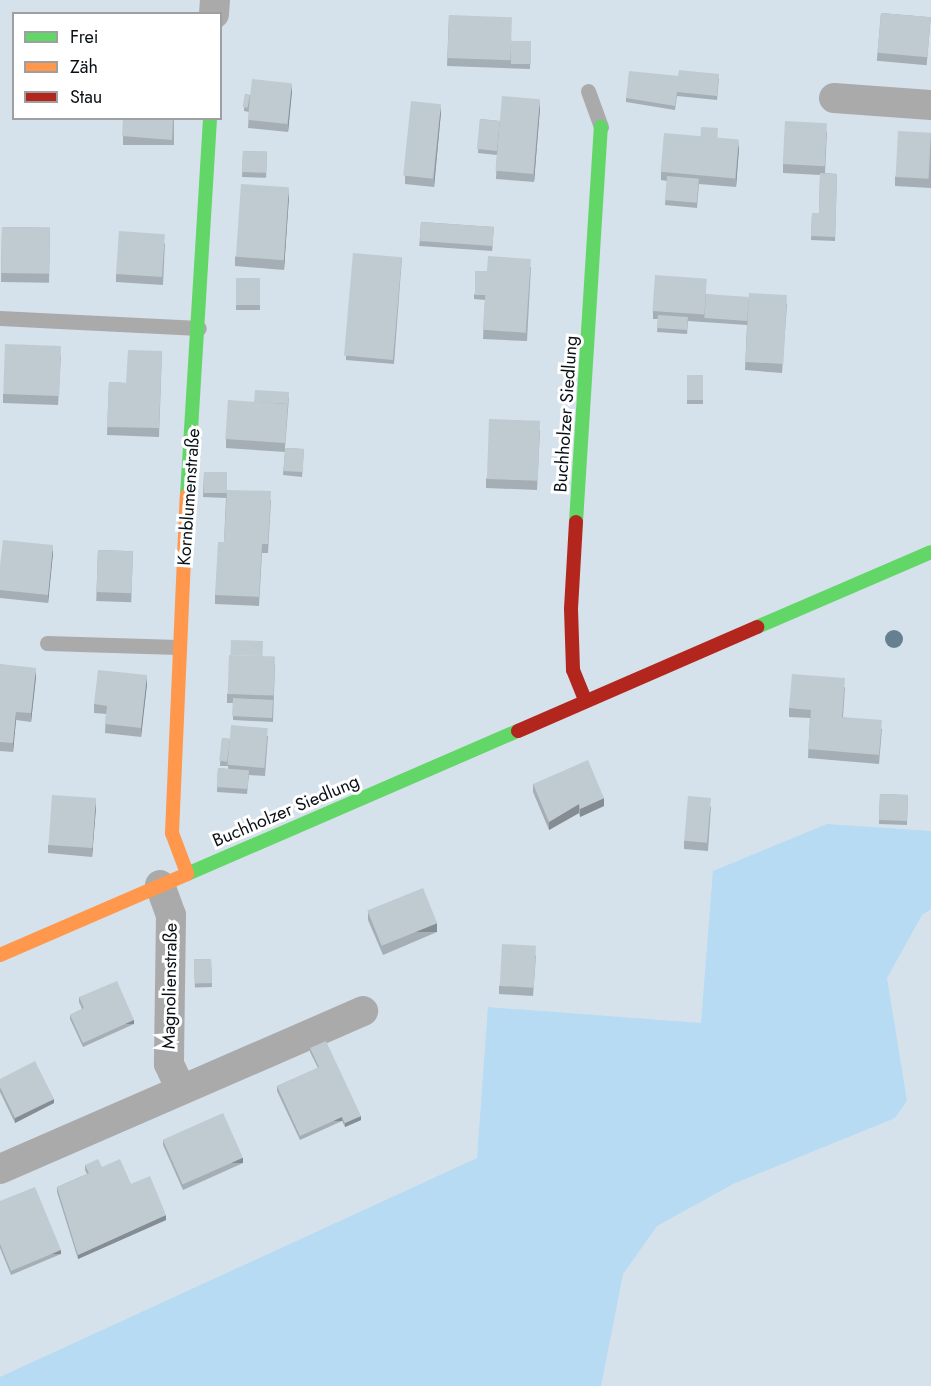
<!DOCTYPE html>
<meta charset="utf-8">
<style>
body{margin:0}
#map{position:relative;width:931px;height:1386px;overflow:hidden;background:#d5e2eb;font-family:Jost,sans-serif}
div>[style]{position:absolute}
.green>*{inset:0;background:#b6dbf3}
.lane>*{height:15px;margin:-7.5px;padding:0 7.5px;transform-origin:7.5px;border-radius:7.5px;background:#abaaaa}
.street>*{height:30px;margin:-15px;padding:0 15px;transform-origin:15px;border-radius:15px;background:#abaaaa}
.fast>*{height:14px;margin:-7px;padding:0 7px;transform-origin:7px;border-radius:7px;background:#63d668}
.slow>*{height:14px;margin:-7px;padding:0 7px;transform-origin:7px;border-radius:7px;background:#ff974d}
.jam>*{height:14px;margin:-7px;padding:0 7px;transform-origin:7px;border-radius:7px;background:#b3261e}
.trees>*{width:18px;height:18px;margin:-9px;border-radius:50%;background:#658191}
.wall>*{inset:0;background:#a5aeb4;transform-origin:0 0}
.shaded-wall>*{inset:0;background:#868d92;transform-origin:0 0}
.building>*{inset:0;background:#c0cad1;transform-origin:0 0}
span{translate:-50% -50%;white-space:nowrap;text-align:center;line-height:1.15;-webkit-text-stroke:6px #fff;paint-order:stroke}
.street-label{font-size:18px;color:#091015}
.legend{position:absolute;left:12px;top:12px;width:210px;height:108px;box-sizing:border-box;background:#fff;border:2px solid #9d9fa1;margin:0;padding:8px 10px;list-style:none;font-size:18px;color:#091015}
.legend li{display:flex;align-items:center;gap:12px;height:30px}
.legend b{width:30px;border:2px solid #9d9fa1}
</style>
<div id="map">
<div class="green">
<div style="clip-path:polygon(827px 824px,931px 831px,931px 909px,922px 915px,887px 978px,907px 1101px,895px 1118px,733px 1184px,657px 1226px,623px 1274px,601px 1386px,0 1386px,0 1377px,477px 1158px,488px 1007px,701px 1023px,713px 871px)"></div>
</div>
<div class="lane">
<div style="left:588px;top:91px;width:38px;rotate:70deg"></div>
<div style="left:0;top:318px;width:199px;rotate:2.9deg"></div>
<div style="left:47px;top:643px;width:131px;rotate:1.7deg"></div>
</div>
<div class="street">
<div style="left:214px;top:14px;width:14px;rotate:-86deg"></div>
<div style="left:834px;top:98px;width:97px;rotate:4.1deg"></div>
<div style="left:160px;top:885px;width:32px;rotate:70deg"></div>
<div style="left:171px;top:915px;width:149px;rotate:90.8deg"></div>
<div style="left:169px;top:1064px;width:26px;rotate:65deg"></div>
<div style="left:0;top:1169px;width:396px;rotate:-23.5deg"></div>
</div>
<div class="fast">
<div style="left:187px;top:495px;width:378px;rotate:-86.5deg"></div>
<div style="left:576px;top:522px;width:396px;rotate:-86.4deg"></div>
<div style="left:757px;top:627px;width:189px;rotate:-23.3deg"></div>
<div style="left:187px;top:874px;width:361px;rotate:-23.4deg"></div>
</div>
<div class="slow">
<div style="left:187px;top:873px;width:43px;rotate:-110.6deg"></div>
<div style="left:172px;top:833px;width:338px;rotate:-87.5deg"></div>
<div style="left:0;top:955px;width:204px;rotate:-23.4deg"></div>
</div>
<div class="jam">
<div style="left:576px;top:522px;width:87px;rotate:93.3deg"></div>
<div style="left:571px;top:609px;width:61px;rotate:88.1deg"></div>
<div style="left:573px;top:670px;width:32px;rotate:68deg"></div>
<div style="left:518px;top:731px;width:261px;rotate:-23.5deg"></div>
</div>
<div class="trees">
<div style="left:894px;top:639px"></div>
</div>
<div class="wall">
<div style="left:881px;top:13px;width:50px;height:48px;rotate:5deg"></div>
<div style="clip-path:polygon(449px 15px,512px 41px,531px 41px,530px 69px,447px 66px)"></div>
<div style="clip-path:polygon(678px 76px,719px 78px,717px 100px,677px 96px,675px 110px,626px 102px,626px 98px)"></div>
<div style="clip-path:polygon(292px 91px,288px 132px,248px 128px,249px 112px,244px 111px,245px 94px,250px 95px)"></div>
<div style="clip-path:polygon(540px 108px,534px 182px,496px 179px,497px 155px,478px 153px,480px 119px,500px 121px)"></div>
<div style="clip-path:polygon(441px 112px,434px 187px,405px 184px,405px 176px)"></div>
<div style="left:123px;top:118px;width:51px;height:27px"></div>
<div style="clip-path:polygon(827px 131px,825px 173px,837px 174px,835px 241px,811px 240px,812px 213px,819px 213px,820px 175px,783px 173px,783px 164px)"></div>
<div style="clip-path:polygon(931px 133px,931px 188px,895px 186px,895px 177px)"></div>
<div style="clip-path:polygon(700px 137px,717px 138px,739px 148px,736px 187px,699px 184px,697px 208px,665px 205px,667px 181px,661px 180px,661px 172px)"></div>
<div style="left:243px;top:151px;width:24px;height:26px;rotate:2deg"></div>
<div style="clip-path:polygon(289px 196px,284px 270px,235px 266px,235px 257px)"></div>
<div style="left:421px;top:222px;width:73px;height:24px;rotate:4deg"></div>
<div style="left:2px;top:227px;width:48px;height:55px;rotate:1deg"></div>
<div style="clip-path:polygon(165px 243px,163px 285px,116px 282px,116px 274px)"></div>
<div style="clip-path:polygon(402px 257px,394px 364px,346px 360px,346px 356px)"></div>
<div style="clip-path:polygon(531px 267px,527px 341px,483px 339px,485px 300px,474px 299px,474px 295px,487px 271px)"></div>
<div style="left:236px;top:278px;width:24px;height:32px"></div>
<div style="clip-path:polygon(706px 294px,787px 304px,782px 373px,745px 370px,747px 325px,688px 321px,687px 334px,657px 332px,658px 319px,653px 319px,653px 311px)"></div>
<div style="clip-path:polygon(162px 351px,159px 437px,107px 435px,109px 382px,126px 383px)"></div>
<div style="clip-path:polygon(61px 355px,58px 405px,3px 403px,3px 394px)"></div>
<div style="left:687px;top:375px;width:16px;height:29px"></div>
<div style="clip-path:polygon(289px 397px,285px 448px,304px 449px,302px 477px,283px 475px,285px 452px,226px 448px,226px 439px,254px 402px)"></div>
<div style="clip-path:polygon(540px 430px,537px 490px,486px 488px,486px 479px)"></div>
<div style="clip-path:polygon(204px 472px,227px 490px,271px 500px,268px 553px,262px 553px,259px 606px,215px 604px,215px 595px,224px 542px,226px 498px,203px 497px)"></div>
<div style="left:98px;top:550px;width:35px;height:51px;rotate:2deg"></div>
<div style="clip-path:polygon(53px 553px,48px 603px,0 598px,0 566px)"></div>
<div style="clip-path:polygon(262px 656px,275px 665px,273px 722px,233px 720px,233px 703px,227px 703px,227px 694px)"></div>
<div style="clip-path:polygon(0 664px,36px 677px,31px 722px,16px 720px,13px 752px,0 751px)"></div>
<div style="clip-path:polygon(147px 684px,141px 737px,105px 733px,106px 714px,94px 713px,94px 704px)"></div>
<div style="clip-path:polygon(845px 687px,843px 717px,882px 729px,879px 764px,808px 758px,810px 718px,789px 717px,789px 708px)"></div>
<div style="clip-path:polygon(268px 736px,265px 776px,249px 775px,247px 794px,217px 792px,218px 768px,228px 769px,228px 766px,220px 766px,222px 738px,230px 739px)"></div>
<div style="clip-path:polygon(533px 784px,604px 806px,580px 817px,579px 813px,549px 830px,533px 792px)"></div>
<div style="left:880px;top:794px;width:28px;height:30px;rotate:2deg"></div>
<div style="clip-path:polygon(711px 806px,708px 851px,684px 849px,684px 841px)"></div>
<div style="clip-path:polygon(96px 807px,92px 857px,48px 853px,48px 845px)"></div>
<div style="clip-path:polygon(368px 911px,437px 932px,383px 955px,368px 920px)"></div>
<div style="clip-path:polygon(536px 955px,533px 996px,499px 994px,499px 986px)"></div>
<div style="left:211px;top:959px;width:28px;height:17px;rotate:88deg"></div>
<div style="clip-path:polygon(79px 997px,134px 1024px,83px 1047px,70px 1019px,70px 1015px,82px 1009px,79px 1002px)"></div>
<div style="clip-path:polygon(310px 1048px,361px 1120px,345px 1127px,342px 1121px,300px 1140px,277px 1091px,277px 1086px,318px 1068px,310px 1052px)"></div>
<div style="clip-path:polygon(0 1079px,54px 1103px,15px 1123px,0 1092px)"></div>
<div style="clip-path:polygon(163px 1140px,243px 1163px,183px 1190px,163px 1145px)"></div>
<div style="clip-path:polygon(85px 1165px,102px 1167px,131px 1184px,166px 1220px,78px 1259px,57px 1192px,57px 1187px,87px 1174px,85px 1170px)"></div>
<div style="clip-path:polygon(0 1201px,61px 1254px,11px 1275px,0 1248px)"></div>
</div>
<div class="shaded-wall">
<div style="clip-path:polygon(292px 83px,292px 91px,288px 132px,288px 123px)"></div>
<div style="clip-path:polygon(540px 99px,540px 108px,534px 182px,534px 174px)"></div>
<div style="clip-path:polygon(441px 104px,441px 112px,434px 187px,434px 179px)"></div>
<div style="clip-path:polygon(739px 140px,739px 148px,736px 187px,736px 178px)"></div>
<div style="clip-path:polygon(289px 187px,289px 196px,284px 270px,284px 261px)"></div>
<div style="clip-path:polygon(53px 545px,53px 553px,48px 603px,48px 595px)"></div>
<div style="clip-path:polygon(36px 668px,36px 677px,31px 722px,31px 713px)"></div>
<div style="clip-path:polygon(147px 675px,147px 684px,141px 737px,141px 728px)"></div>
<div style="clip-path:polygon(16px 712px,16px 720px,13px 752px,13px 743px)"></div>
<div style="clip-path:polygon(96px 798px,96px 807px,92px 857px,92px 848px)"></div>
<div style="clip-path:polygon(604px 798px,604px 806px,580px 817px,580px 809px)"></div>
<div style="clip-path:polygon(579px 804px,579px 813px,549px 830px,549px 822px)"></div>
<div style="left:437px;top:923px;width:9px;height:59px;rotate:90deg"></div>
<div style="left:134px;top:1020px;width:4px;height:56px;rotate:90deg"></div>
<div style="clip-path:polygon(54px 1099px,54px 1103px,15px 1123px,15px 1118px)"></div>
<div style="clip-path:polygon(361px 1116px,361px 1120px,345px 1127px,345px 1123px)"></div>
<div style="left:342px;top:1117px;width:4px;height:46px;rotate:90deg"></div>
<div style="left:243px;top:1158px;width:5px;height:66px;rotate:90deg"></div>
<div style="clip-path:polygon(166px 1215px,166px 1220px,78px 1259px,78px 1255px)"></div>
<div style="left:61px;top:1250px;width:4px;height:54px;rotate:90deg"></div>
</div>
<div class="building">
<div style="left:881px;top:13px;width:50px;height:40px;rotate:5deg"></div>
<div style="left:449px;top:15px;width:63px;height:43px;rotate:2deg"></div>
<div style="left:511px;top:41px;width:20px;height:23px"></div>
<div style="clip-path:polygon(679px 70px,719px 74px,717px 96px,677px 92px,675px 106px,626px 98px,629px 71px,678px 76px)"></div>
<div style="left:252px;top:79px;width:40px;height:41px;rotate:6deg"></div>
<div style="left:245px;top:94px;width:5px;height:13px;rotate:11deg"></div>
<div style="left:502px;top:96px;width:38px;height:75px;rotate:5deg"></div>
<div style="left:411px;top:101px;width:30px;height:75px;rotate:6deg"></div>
<div style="clip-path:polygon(123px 118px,173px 118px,172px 140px,122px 136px)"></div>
<div style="left:480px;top:119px;width:20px;height:30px;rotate:6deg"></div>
<div style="left:785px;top:121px;width:42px;height:43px;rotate:3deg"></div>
<div style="left:701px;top:127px;width:17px;height:10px;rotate:3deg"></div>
<div style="left:898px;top:131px;width:33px;height:46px;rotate:3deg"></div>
<div style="left:664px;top:133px;width:75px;height:39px;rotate:5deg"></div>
<div style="left:243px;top:151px;width:24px;height:21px;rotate:2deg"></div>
<div style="clip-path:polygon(820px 173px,837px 174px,835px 237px,811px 236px,812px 213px,819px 213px)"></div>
<div style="left:667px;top:176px;width:32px;height:24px;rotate:5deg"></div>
<div style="left:241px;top:184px;width:48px;height:73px;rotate:4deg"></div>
<div style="left:421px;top:222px;width:73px;height:19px;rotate:4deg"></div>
<div style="left:2px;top:227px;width:48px;height:46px;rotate:1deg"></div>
<div style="left:119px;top:231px;width:46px;height:43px;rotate:4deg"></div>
<div style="left:353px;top:253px;width:49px;height:103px;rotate:5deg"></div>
<div style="left:488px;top:256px;width:43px;height:74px;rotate:4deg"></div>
<div style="left:475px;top:271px;width:12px;height:24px"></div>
<div style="left:655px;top:275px;width:52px;height:36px;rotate:4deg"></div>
<div style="left:236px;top:278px;width:24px;height:27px"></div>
<div style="left:749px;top:293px;width:38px;height:69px;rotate:3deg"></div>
<div style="left:706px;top:294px;width:43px;height:24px;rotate:4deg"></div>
<div style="left:658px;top:315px;width:30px;height:13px;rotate:4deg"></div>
<div style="left:5px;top:344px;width:56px;height:50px;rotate:2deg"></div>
<div style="clip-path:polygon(128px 350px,162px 351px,159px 428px,107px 427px,109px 382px,126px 383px)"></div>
<div style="left:687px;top:375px;width:16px;height:25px"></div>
<div style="clip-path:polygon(255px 390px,289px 392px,288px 409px,288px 404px,254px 402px)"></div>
<div style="left:228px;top:400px;width:60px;height:39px;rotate:4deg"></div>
<div style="left:489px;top:419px;width:51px;height:60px;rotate:2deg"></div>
<div style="left:285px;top:448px;width:19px;height:23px;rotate:3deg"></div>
<div style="left:204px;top:472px;width:23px;height:21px"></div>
<div style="clip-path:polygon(227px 490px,271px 491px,268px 544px,262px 544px,259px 597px,215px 595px,218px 542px,224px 542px)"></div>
<div style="clip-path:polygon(3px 540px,53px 545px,48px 595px,0 590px,0 566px)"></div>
<div style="left:98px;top:550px;width:35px;height:42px;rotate:2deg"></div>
<div style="left:231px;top:640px;width:32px;height:15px;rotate:2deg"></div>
<div style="left:229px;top:655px;width:46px;height:39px;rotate:2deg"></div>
<div style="clip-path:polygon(0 664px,36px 668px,31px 713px,16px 712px,13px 743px,0 742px)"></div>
<div style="clip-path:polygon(98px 670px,147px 675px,141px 728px,105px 724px,107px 706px,94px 704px)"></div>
<div style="clip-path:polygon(792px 674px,845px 678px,842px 717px,882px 720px,879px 755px,808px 749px,811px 710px,789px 708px)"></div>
<div style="left:233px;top:698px;width:40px;height:18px;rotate:3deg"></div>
<div style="left:231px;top:725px;width:37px;height:40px;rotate:5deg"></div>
<div style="left:222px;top:738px;width:8px;height:23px;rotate:7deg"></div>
<div style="clip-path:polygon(588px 760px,604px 798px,580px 809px,579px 804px,549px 822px,533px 784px)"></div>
<div style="left:218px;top:768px;width:31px;height:19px;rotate:4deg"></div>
<div style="left:880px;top:794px;width:28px;height:26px;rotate:2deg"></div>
<div style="left:52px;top:795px;width:44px;height:50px;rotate:4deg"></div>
<div style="left:688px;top:796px;width:23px;height:45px;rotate:5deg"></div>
<div style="left:423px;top:888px;width:38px;height:60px;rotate:68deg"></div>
<div style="left:502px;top:944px;width:34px;height:42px;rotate:3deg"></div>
<div style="left:211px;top:959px;width:24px;height:17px;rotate:88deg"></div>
<div style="clip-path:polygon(117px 981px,134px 1020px,83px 1043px,70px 1015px,84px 1008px,79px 997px)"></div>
<div style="clip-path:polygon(326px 1041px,361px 1116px,345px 1123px,342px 1117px,300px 1136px,277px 1086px,319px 1067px,310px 1048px)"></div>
<div style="clip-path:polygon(35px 1061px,54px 1099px,15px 1118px,0 1087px,0 1079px)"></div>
<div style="left:223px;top:1113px;width:49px;height:66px;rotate:66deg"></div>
<div style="clip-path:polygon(98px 1159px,102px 1167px,120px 1159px,131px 1184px,150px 1176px,166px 1215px,78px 1255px,57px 1187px,89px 1173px,85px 1165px)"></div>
<div style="clip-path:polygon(35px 1187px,61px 1250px,11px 1271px,0 1244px,0 1201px)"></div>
</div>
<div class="street-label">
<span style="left:566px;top:414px;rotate:-86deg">Buchholzer Siedlung</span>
<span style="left:189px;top:497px;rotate:-86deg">Kornblumenstraße</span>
<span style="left:286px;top:811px;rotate:-23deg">Buchholzer Siedlung</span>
<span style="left:170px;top:986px;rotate:-89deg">Magnolienstraße</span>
</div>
<ul class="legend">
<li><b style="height:8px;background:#63d668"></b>Frei</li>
<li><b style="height:8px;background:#ff974d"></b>Zäh</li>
<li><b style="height:8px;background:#b3261e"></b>Stau</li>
</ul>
</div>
